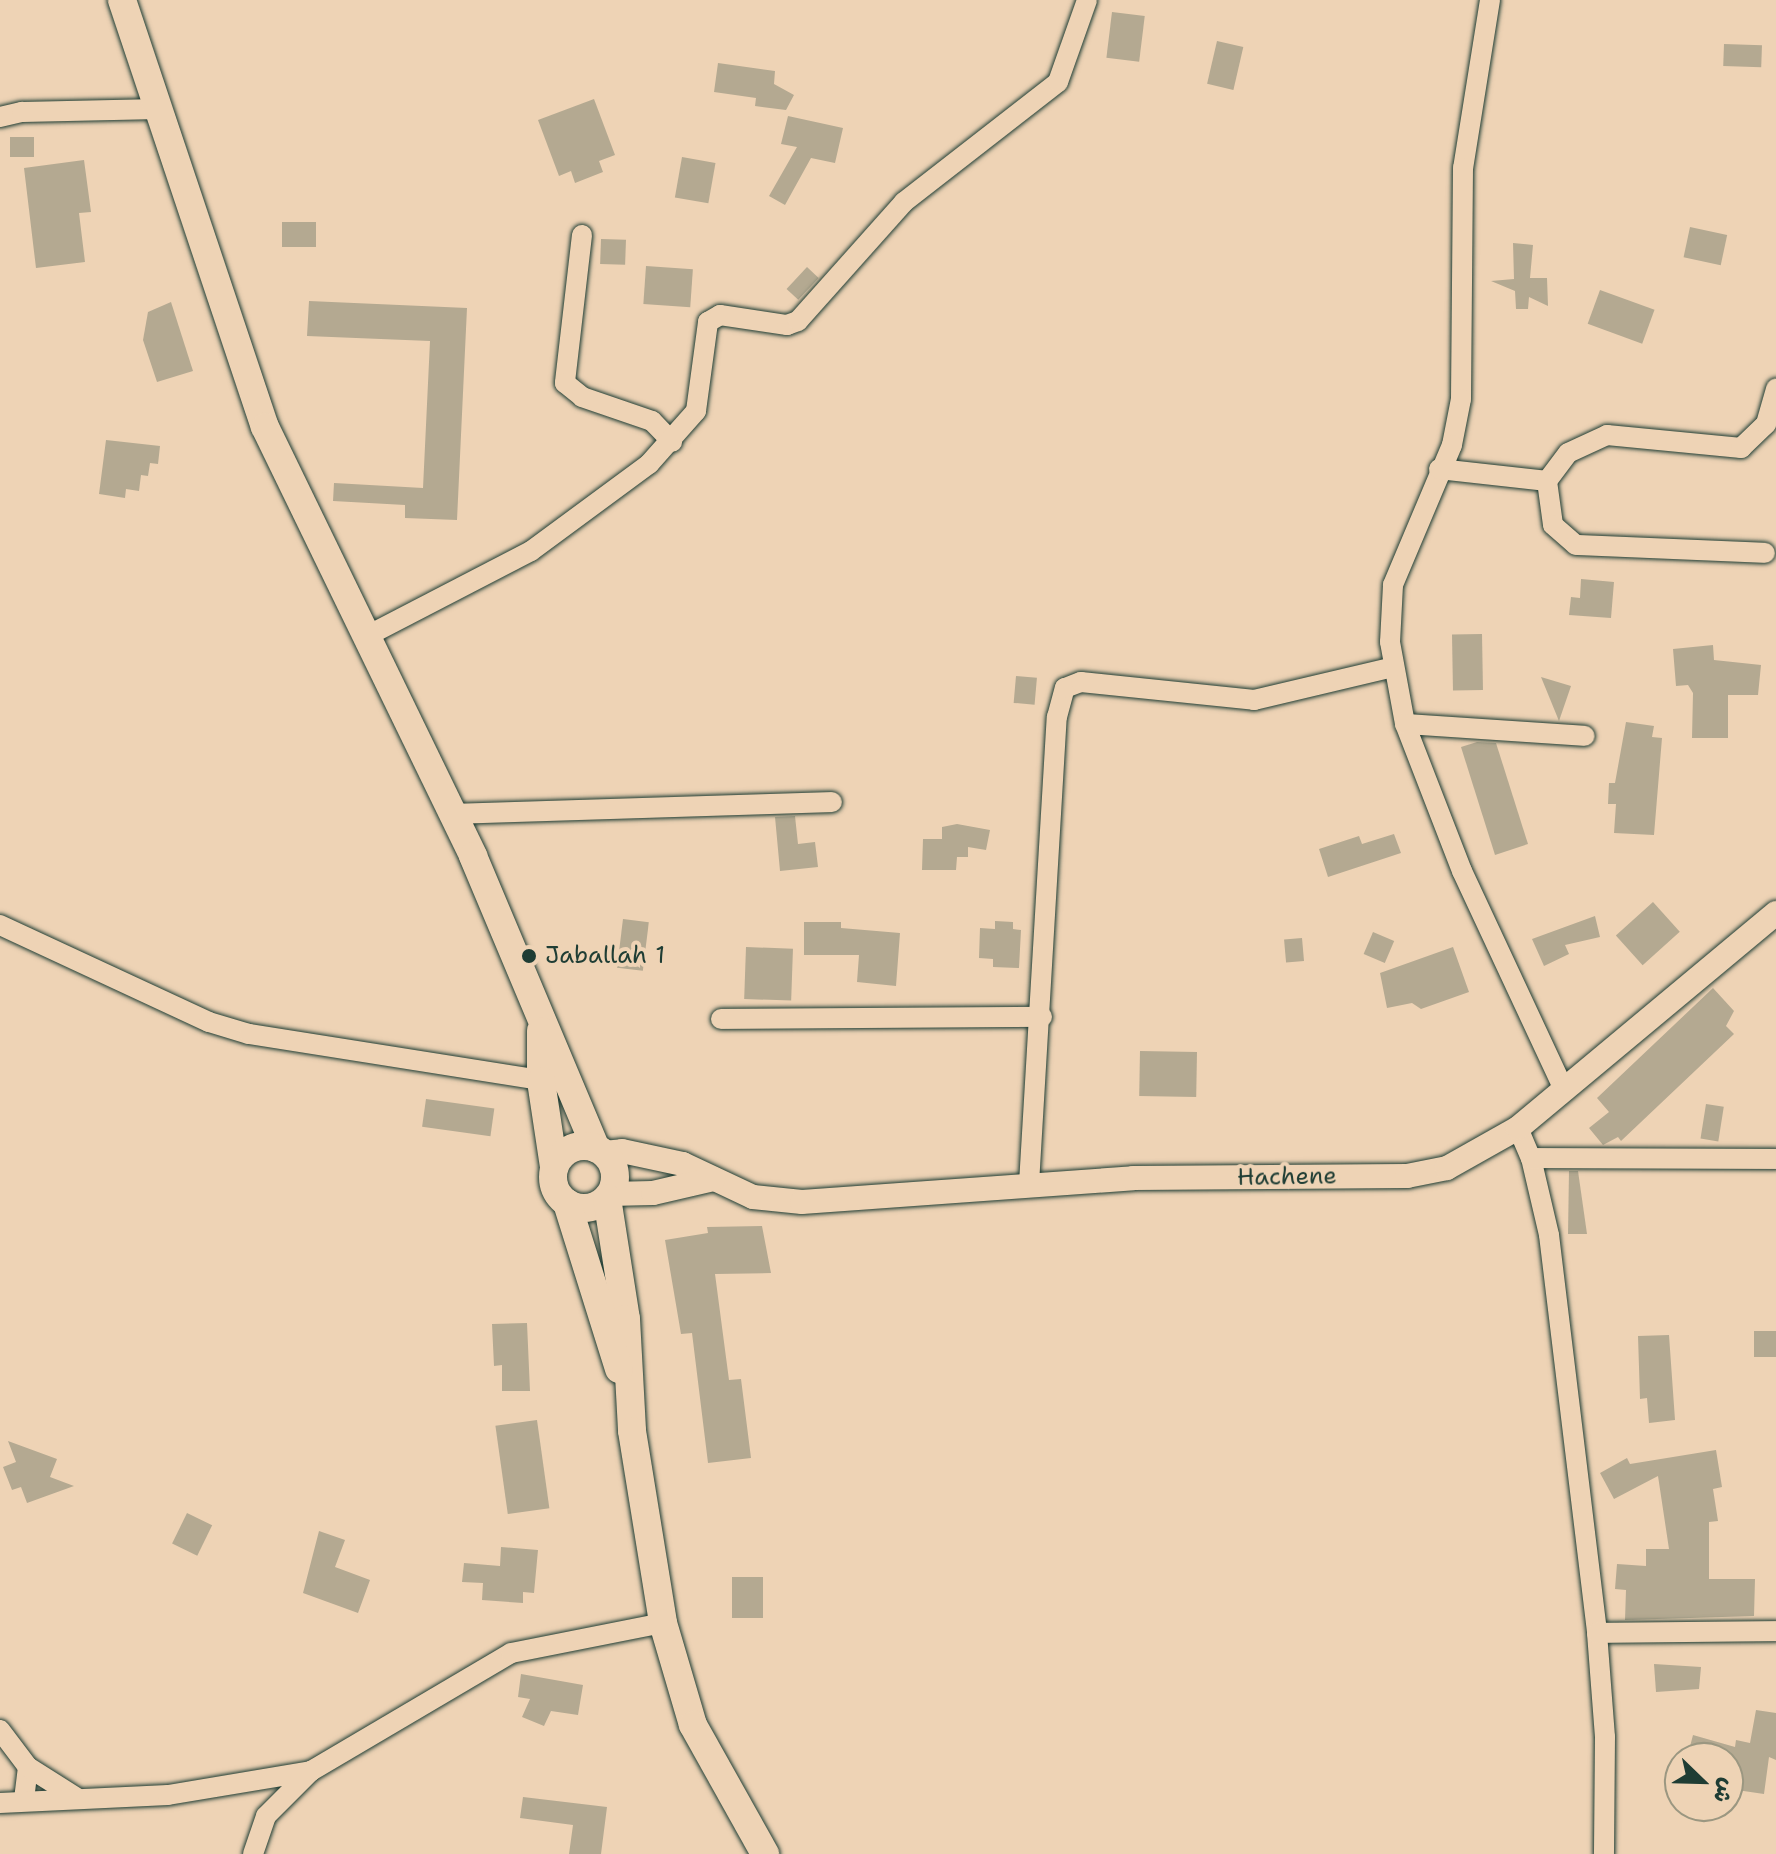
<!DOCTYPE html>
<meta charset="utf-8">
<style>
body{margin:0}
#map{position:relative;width:1776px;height:1854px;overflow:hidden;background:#eed3b5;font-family:"Shantell Sans","Playpen Sans Arabic",sans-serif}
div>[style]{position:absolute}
.building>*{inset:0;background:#b4a991;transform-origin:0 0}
.roads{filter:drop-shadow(0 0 2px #1f3d34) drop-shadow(0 0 2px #1f3d34)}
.minor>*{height:20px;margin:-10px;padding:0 10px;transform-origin:10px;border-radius:10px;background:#eed3b5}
.tertiary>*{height:24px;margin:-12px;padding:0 12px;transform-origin:12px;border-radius:12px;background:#eed3b5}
.secondary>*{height:28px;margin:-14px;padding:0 14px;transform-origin:14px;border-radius:14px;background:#eed3b5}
.secondary>.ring{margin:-14px;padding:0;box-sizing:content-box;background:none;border:28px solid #eed3b5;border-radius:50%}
.dots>*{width:22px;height:22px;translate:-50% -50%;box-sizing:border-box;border:4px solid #eed3b5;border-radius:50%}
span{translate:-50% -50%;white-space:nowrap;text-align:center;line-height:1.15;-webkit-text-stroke:8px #eed3b5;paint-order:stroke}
.poi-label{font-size:24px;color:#1f3d34}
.left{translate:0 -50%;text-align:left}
.street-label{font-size:24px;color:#1f3d34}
.north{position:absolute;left:1664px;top:1742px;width:80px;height:80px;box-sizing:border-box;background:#eed3b5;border:2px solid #9b9781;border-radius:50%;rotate:113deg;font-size:22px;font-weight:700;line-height:32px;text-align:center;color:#1f3d34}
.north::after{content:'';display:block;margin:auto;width:28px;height:36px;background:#1f3d34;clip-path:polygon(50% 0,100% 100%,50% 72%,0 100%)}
</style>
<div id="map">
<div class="building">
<div style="left:1112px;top:12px;width:33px;height:46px;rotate:7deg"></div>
<div style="left:1217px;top:41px;width:27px;height:44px;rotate:13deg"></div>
<div style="left:1724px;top:44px;width:38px;height:22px;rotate:2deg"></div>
<div style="clip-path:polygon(718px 63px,775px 71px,774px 84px,794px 95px,786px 110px,755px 106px,756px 98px,714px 92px)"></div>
<div style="clip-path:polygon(594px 99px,615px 155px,599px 161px,603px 172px,575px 183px,571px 171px,559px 176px,538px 120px)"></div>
<div style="clip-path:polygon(788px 116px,843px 128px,835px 163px,811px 158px,785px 205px,769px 196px,797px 147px,781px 144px)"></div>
<div style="left:34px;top:137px;width:20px;height:24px;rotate:90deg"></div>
<div style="left:682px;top:157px;width:34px;height:41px;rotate:10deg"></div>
<div style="clip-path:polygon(84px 160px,91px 212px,79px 213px,85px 262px,36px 268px,24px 168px)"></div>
<div style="left:316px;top:222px;width:25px;height:34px;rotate:90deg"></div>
<div style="left:1690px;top:227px;width:38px;height:31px;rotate:12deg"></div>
<div style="left:601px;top:239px;width:25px;height:25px;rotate:2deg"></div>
<div style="clip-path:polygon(1513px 243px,1533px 245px,1530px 278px,1547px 278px,1548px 306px,1529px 297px,1528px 309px,1516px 309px,1515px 291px,1491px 281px,1514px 279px)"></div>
<div style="left:646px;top:266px;width:47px;height:38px;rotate:4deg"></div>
<div style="left:807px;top:267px;width:16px;height:30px;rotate:43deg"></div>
<div style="left:1600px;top:290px;width:58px;height:36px;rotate:20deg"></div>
<div style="clip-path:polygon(309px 301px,467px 308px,457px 520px,405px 518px,405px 505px,333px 501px,334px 483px,423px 488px,430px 341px,307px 336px)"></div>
<div style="clip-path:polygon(171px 302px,193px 371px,157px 382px,143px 340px,148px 312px)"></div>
<div style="clip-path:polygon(106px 440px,160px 446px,158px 464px,150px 463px,148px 476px,141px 475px,139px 491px,126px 489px,125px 498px,99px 494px)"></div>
<div style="clip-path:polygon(1581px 579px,1614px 582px,1611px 618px,1569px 615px,1571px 597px,1580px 598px)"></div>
<div style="left:1482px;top:634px;width:56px;height:30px;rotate:89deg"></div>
<div style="clip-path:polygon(1713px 645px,1714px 660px,1761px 665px,1758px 695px,1728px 695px,1728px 738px,1692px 738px,1693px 693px,1688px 685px,1676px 686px,1673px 649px)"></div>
<div style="left:1016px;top:676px;width:21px;height:27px;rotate:5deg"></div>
<div style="clip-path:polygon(1541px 677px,1571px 686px,1559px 721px)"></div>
<div style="clip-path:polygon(1626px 722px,1654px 726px,1652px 737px,1662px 738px,1654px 835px,1614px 833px,1616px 804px,1608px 804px,1609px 783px,1615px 783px)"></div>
<div style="clip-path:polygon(1477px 742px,1496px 743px,1528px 844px,1495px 855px,1461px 747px)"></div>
<div style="clip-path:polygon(795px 816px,798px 844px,815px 842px,818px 867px,780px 871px,775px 817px)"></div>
<div style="clip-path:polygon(957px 824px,990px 830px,986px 850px,968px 847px,968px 857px,957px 857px,956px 870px,922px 870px,923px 839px,942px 839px,942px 827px)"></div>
<div style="clip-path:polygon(1394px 834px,1401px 853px,1328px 877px,1319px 849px,1359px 836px,1362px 844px)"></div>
<div style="left:1653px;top:902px;width:40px;height:50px;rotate:48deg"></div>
<div style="clip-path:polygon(1595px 916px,1600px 937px,1565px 945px,1569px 954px,1544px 966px,1532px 939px)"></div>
<div style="left:623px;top:919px;width:26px;height:49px;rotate:7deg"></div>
<div style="clip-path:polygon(995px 921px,1013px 922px,1013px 929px,1021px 930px,1019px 968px,993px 967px,993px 959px,979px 958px,980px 928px,995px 929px)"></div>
<div style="clip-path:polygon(804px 922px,841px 922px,841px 928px,900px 933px,896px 986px,857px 982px,859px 955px,804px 955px)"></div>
<div style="left:1373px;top:932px;width:23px;height:24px;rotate:23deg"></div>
<div style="left:1302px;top:938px;width:23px;height:18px;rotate:85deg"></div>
<div style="left:746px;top:947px;width:47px;height:52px;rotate:2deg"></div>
<div style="clip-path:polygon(1453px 947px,1469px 992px,1421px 1009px,1412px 1003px,1387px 1008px,1380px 973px)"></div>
<div style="clip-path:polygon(1713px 988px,1734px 1011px,1726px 1026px,1734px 1034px,1621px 1141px,1618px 1137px,1603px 1145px,1589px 1128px,1609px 1112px,1597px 1098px)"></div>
<div style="left:1140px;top:1051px;width:57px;height:45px;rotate:1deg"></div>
<div style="left:426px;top:1099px;width:69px;height:28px;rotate:8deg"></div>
<div style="left:1706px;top:1104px;width:18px;height:35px;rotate:9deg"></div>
<div style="clip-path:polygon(1569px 1171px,1578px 1171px,1587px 1234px,1568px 1234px)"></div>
<div style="clip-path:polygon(762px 1226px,771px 1273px,715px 1274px,729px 1380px,741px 1379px,751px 1458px,708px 1463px,692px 1333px,681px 1334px,665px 1240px,708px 1233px,707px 1227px)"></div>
<div style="clip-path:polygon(527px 1323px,530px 1391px,502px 1391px,502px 1365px,494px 1366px,492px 1324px)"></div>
<div style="left:1754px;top:1331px;width:22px;height:26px"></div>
<div style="clip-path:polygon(1669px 1335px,1675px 1420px,1649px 1423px,1647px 1398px,1640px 1399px,1638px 1336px)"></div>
<div style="left:537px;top:1420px;width:89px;height:42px;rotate:82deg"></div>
<div style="clip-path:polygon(8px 1441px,57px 1459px,50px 1477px,74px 1486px,27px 1503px,21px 1487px,12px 1490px,3px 1467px,16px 1462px)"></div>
<div style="clip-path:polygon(1716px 1450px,1722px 1487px,1713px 1489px,1718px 1521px,1709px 1522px,1709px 1579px,1755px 1579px,1754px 1616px,1625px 1620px,1626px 1590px,1615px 1589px,1617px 1564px,1646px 1566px,1646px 1549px,1669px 1549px,1658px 1476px,1614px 1499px,1600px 1473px,1627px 1458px,1630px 1464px)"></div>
<div style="left:187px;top:1513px;width:28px;height:34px;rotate:26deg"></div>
<div style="clip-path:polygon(319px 1531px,345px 1540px,335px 1567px,370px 1580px,358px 1613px,303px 1593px)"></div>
<div style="clip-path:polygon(501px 1547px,538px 1550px,534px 1593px,523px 1592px,523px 1603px,482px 1600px,483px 1583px,462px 1582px,464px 1563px,500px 1566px)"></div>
<div style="left:732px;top:1577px;width:31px;height:41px"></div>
<div style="clip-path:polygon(1654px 1664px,1701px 1667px,1699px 1689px,1656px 1692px)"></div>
<div style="clip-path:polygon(521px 1674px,583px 1685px,578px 1715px,551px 1711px,544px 1726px,522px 1717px,530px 1699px,518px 1697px)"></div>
<div style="clip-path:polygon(1756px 1710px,1776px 1713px,1776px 1760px,1769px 1757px,1764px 1794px,1730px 1789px,1734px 1758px,1687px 1758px,1693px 1735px,1735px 1747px,1736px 1740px,1750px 1743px)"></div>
<div style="clip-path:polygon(523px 1797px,607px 1807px,601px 1854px,569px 1854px,573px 1825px,520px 1818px)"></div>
</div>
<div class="roads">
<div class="minor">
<div style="left:1490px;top:0;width:170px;rotate:99.1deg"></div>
<div style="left:1463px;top:168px;width:231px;rotate:90.5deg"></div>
<div style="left:1461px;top:399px;width:47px;rotate:101.1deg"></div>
<div style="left:1452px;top:445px;width:152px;rotate:112.9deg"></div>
<div style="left:1393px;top:585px;width:57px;rotate:93deg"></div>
<div style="left:1390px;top:642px;width:83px;rotate:79.6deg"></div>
<div style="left:1405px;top:724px;width:158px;rotate:68.8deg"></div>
<div style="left:1462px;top:871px;width:239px;rotate:65deg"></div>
<div style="left:0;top:117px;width:23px;rotate:-13deg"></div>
<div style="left:22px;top:112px;width:137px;rotate:-1.3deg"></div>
<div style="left:582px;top:235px;width:149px;rotate:96.6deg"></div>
<div style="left:565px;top:383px;width:22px;rotate:39deg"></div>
<div style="left:582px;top:397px;width:74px;rotate:18.9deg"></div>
<div style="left:652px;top:421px;width:29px;rotate:46deg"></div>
<div style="left:1439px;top:469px;width:109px;rotate:6.3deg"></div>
<div style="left:1547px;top:481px;width:35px;rotate:-53deg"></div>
<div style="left:1568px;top:453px;width:43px;rotate:-24.8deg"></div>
<div style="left:1607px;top:435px;width:135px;rotate:5.5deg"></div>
<div style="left:1741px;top:448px;width:35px;rotate:-44deg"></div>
<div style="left:1766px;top:424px;width:37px;rotate:-74deg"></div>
<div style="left:1547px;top:481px;width:44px;rotate:82.2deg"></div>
<div style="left:1553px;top:525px;width:30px;rotate:41deg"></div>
<div style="left:1576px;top:545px;width:189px;rotate:2.4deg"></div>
<div style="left:365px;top:637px;width:187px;rotate:-27.4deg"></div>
<div style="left:531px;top:551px;width:147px;rotate:-36.4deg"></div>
<div style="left:649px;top:464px;width:71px;rotate:-48.4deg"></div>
<div style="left:696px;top:411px;width:90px;rotate:-82.3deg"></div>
<div style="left:708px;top:322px;width:14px;rotate:-30deg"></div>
<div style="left:720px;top:315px;width:68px;rotate:8.5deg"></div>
<div style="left:787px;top:325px;width:12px;rotate:-20deg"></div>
<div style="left:798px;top:321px;width:159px;rotate:-48.3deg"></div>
<div style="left:904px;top:202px;width:195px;rotate:-37.9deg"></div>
<div style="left:1058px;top:82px;width:87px;rotate:-70.5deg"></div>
<div style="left:1405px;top:724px;width:180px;rotate:3.8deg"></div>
<div style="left:453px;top:814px;width:379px;rotate:-1.8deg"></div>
<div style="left:0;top:925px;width:230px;rotate:24.9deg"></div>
<div style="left:209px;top:1022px;width:42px;rotate:16.7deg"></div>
<div style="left:249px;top:1034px;width:308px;rotate:9deg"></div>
<div style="left:721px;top:1019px;width:321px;rotate:-0.4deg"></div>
<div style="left:1518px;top:1128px;width:33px;rotate:67deg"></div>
<div style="left:1531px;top:1158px;width:79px;rotate:76.8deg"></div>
<div style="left:1549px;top:1235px;width:401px;rotate:83.1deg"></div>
<div style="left:1597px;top:1633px;width:104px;rotate:85.6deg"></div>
<div style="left:1605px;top:1737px;width:117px;rotate:90.5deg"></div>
<div style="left:1531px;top:1158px;width:245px;rotate:0.2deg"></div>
<div style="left:1029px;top:1184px;width:468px;rotate:-86.6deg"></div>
<div style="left:1057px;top:717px;width:30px;rotate:-75deg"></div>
<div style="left:1065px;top:688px;width:17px;rotate:-21deg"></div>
<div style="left:1081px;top:682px;width:174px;rotate:5.9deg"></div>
<div style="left:1254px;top:700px;width:144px;rotate:-13.3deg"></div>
<div style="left:1597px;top:1633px;width:179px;rotate:-0.6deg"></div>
<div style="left:0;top:1730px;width:46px;rotate:52.9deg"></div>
<div style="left:28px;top:1767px;width:34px;rotate:97deg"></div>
<div style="left:28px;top:1767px;width:58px;rotate:32.3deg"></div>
<div style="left:0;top:1803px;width:168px;rotate:-2.7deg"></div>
<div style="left:168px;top:1795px;width:145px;rotate:-9.5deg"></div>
<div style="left:311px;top:1771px;width:232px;rotate:-30.5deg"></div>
<div style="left:511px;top:1653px;width:155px;rotate:-11.2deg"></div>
<div style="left:253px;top:1854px;width:40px;rotate:-71.1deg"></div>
<div style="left:266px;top:1816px;width:64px;rotate:-45deg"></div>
</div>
<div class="tertiary">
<div style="left:604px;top:1153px;width:18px;rotate:-6deg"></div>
<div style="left:622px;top:1151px;width:62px;rotate:12deg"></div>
<div style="left:683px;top:1164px;width:77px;rotate:25.2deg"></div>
<div style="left:753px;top:1197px;width:49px;rotate:5.8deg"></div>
<div style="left:802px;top:1202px;width:332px;rotate:-4.1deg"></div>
<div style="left:1133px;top:1178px;width:274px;rotate:-0.4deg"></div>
<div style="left:1407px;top:1176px;width:41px;rotate:-11.3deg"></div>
<div style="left:1447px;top:1168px;width:81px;rotate:-29.4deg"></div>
<div style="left:1518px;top:1128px;width:336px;rotate:-39.8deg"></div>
<div style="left:609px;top:1194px;width:44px;rotate:-1.3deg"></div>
<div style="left:653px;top:1193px;width:62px;rotate:-13.1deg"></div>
</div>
<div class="secondary">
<div style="left:122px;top:0;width:450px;rotate:71.5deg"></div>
<div style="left:265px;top:427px;width:477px;rotate:64.1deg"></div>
<div style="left:473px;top:856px;width:317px;rotate:67.2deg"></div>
<div style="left:541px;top:1031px;width:50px;rotate:90deg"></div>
<div style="left:541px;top:1081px;width:87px;rotate:81.4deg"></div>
<div class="ring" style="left:553px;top:1146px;width:34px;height:34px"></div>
<div style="left:607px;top:1198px;width:122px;rotate:81.1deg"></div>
<div style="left:626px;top:1319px;width:112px;rotate:86.9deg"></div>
<div style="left:632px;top:1431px;width:194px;rotate:80.8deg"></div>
<div style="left:663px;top:1623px;width:106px;rotate:73.6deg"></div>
<div style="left:693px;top:1725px;width:148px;rotate:60.8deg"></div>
<div style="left:567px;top:1203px;width:174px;rotate:72.6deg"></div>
</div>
</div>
<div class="dots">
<div style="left:529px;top:956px;background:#1f3d34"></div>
</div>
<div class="poi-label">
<span class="left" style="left:545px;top:956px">Jaballah 1</span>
</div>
<div class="street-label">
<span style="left:1287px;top:1177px;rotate:-1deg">Hachene</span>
</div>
<div class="north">ش</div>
</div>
